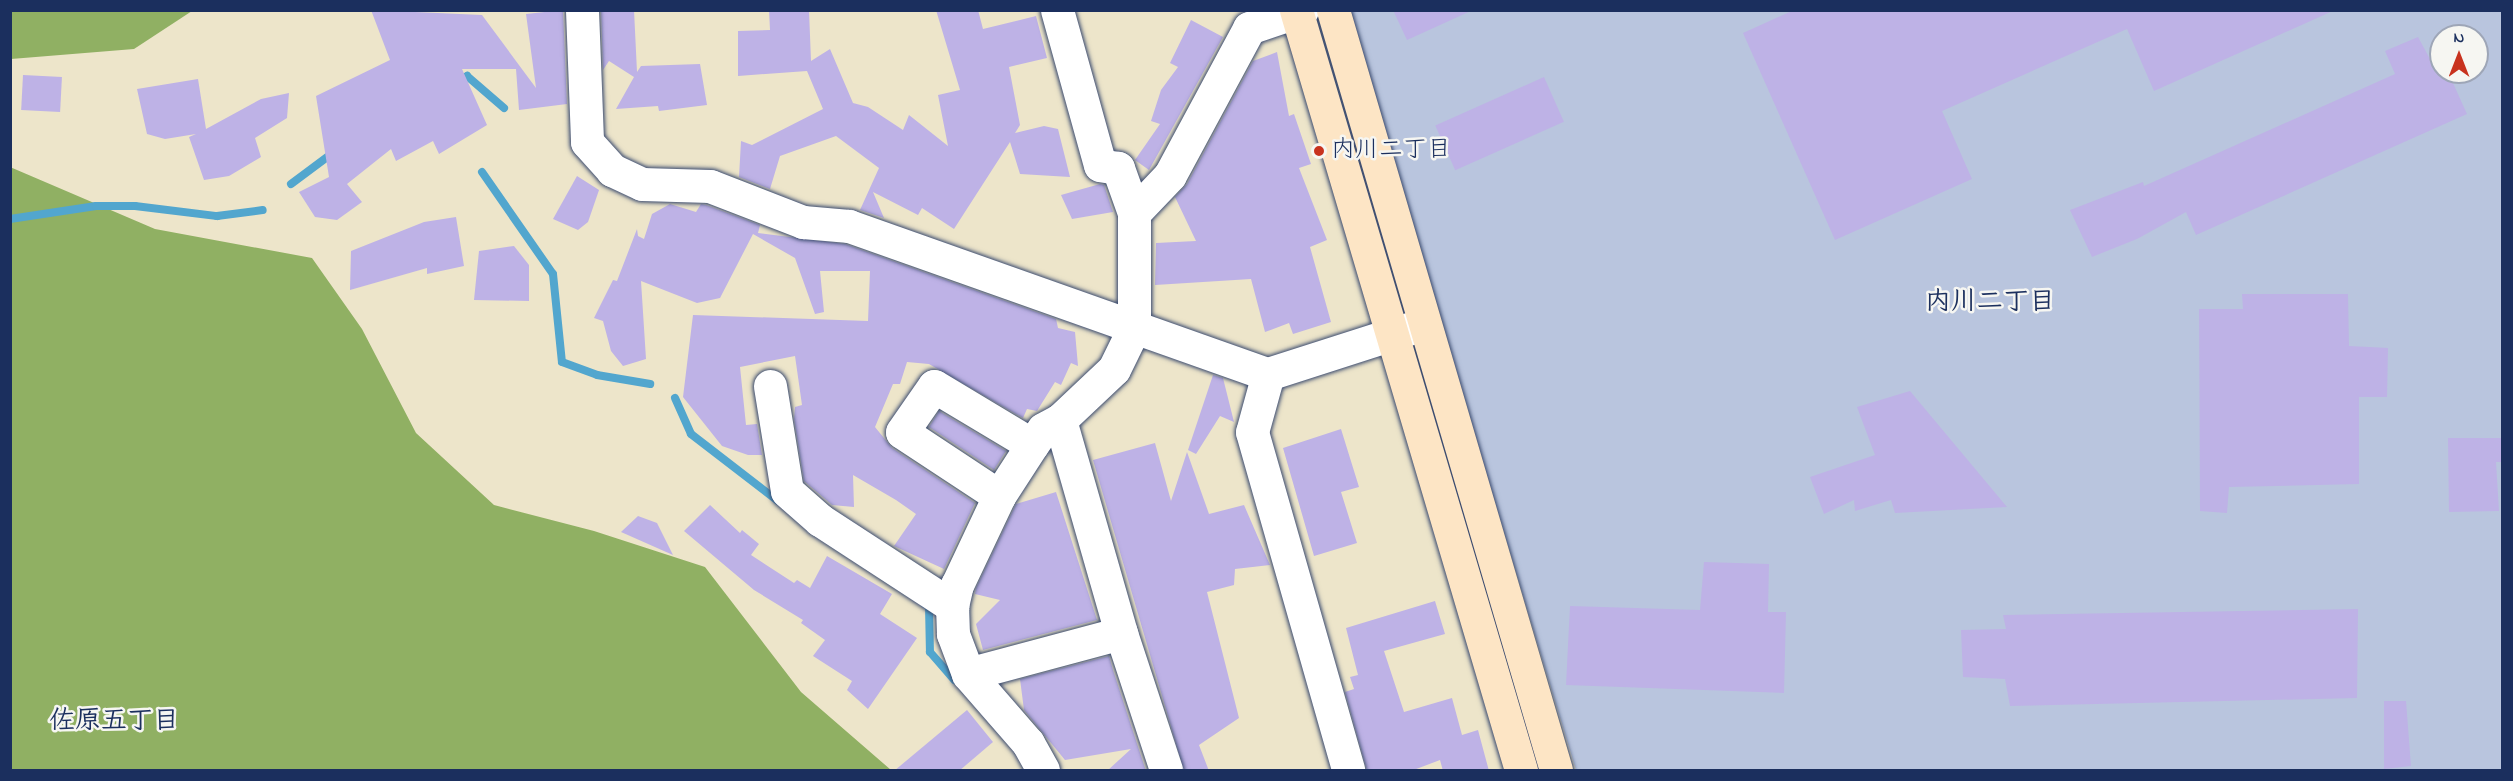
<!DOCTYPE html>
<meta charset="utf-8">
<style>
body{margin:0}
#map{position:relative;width:2513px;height:781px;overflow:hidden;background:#ede5ca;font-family:"Indie Flower","Klee One",sans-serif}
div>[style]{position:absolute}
.industrial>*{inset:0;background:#b9c5de}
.forest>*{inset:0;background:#90b063}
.stream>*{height:8px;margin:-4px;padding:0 4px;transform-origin:4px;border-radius:4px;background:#52a6ce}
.building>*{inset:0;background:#beb2e6;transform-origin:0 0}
.roads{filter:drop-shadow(0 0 2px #3a4a6e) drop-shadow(0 0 2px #3a4a6e)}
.street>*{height:33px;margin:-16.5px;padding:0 16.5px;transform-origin:16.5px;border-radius:16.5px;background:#fff}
.secondary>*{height:33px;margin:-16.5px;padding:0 16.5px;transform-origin:16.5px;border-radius:16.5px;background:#fde5c5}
.dots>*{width:16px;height:16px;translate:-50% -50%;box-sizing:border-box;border:3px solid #f6f6f2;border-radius:50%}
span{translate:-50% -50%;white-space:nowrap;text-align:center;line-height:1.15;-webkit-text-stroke:5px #f6f6f2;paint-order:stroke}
.poi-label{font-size:24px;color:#1b2f5e}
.left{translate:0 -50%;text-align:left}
.neighbourhood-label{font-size:26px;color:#1b2f5e;font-weight:700}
.frame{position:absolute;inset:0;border:12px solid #1b2f5e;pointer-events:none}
.north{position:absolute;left:2429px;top:24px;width:60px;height:60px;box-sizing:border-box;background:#f6f6f2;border:2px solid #9ea6b7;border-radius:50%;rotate:0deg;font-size:16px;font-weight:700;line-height:24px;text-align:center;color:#1b2f5e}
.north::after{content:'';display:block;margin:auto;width:21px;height:27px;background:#c8321e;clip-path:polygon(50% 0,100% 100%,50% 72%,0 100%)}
</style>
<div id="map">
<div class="industrial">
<div style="clip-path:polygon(evenodd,1346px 11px,2502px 11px,2502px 770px,1576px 770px,1346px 11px,2441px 36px,2477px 36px,2477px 72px,2441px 72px,2441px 36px)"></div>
</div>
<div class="forest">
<div style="clip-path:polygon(11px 10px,192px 10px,192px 11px,134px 49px,11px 59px)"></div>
<div style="clip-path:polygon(10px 167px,155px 229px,312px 258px,362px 329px,416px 433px,494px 505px,594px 531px,705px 567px,801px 692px,891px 770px,11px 770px)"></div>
</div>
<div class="stream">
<div style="left:457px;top:82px;width:12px;rotate:-31deg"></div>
<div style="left:467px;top:76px;width:49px;rotate:40.9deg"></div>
<div style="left:482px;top:172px;width:124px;rotate:55.2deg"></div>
<div style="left:553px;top:274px;width:88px;rotate:84.2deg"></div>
<div style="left:562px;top:362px;width:37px;rotate:20deg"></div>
<div style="left:597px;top:375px;width:54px;rotate:9.6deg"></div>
<div style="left:291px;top:184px;width:54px;rotate:-36.7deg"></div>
<div style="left:10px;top:219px;width:87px;rotate:-8.6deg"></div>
<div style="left:96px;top:206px;width:39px"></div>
<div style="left:135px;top:206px;width:83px;rotate:7deg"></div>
<div style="left:217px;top:216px;width:46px;rotate:-7.4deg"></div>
<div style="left:675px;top:398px;width:39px;rotate:66deg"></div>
<div style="left:691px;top:434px;width:110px;rotate:37.6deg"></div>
<div style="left:925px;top:604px;width:4px;rotate:27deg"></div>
<div style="left:929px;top:606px;width:46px;rotate:88.8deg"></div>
<div style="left:930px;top:652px;width:37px;rotate:49deg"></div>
</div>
<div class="building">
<div style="clip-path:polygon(371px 10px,482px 15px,536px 88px,526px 14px,563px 10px,567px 104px,519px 110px,516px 69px,462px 69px,487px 125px,439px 154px,433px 141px,396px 161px,391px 149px,347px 184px,362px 202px,337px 220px,315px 217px,299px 192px,329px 177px,316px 96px,390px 60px)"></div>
<div style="clip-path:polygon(601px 10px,634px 10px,637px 72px,641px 66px,700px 64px,707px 105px,659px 111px,658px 106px,616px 109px,634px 77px,609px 61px,603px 70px)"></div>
<div style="clip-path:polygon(769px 10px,809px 10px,811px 61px,830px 49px,853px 103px,868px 107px,903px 130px,909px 115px,948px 146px,938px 95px,960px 90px,936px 10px,978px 10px,983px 29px,1036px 16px,1047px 58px,1009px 67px,1020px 125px,1015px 133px,1044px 126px,1058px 129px,1070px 177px,1020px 174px,1010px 142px,954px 229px,922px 208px,918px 215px,873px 192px,884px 218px,860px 210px,879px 168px,836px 136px,780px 156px,770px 189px,739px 177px,741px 141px,752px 145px,823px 109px,807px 71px,738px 76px,738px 31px,770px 30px)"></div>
<div style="clip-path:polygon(1393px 10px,1473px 10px,1407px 40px)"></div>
<div style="clip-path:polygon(1794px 10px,2335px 10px,2154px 91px,2127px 29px,1942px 111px,1972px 179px,1835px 240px,1743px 33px)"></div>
<div style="clip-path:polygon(1191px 20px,1223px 37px,1149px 170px,1135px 160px,1160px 124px,1151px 121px,1161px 90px,1178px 67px,1170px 63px)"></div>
<div style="clip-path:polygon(2418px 37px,2430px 59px,2440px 54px,2441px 72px,2448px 72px,2467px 114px,2196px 235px,2186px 212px,2137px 239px,2092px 257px,2070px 210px,2143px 182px,2144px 186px,2395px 74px,2385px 51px)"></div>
<div style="clip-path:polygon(1277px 52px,1289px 116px,1294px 114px,1311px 164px,1299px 168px,1327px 240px,1310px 247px,1331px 322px,1293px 334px,1289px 323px,1265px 332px,1251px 279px,1155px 285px,1156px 243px,1196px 241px,1175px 197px,1187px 184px,1253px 61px)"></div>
<div style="left:23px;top:75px;width:39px;height:35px;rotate:3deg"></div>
<div style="left:1544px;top:77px;width:49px;height:119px;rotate:66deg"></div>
<div style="clip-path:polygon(198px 79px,206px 129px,261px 99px,289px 93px,287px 118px,255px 138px,261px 157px,229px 176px,204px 180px,189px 137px,196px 134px,165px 139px,147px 134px,137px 89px)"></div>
<div style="clip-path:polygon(577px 176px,599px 190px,588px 222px,578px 230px,553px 219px)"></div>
<div style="clip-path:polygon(1100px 184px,1104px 185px,1113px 212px,1072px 219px,1061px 195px)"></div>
<div style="clip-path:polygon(670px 204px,696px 212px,701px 204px,706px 205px,760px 225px,758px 233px,845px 244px,1056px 319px,1058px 328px,1075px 332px,1078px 366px,1071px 363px,1061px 385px,1055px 382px,1037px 411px,1027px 409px,1023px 418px,929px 364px,907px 362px,900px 384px,893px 384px,875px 427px,892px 448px,975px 503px,944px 569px,894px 546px,916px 514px,896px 500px,853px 475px,854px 507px,832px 505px,804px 481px,794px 419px,795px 407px,802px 405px,795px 356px,740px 367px,746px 425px,757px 424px,762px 455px,748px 455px,722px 446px,683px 397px,693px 315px,868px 321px,870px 271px,820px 271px,824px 312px,815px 314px,795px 258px,753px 234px,720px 298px,697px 303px,641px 281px,646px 359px,623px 366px,611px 351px,603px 321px,594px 318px,613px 280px,617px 281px,637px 229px,638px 236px,644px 239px,652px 214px)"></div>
<div style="clip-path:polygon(456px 217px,464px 266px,427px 274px,427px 268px,350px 290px,351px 251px,424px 222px)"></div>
<div style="clip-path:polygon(514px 246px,529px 265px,529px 301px,474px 300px,479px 251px)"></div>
<div style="clip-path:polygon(2242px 294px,2348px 294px,2349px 346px,2388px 348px,2387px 397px,2359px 397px,2359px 484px,2229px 487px,2227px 513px,2200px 511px,2199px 309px,2243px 309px)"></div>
<div style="clip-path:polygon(1213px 375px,1223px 378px,1234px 422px,1220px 416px,1196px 454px,1188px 450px)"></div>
<div style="clip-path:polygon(1910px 391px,2007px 507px,1895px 513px,1891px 500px,1855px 511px,1854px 500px,1824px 514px,1810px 477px,1875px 455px,1857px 407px)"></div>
<div style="clip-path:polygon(939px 411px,1006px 451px,994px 470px,929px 427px)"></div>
<div style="clip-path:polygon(1341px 429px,1359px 487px,1341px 492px,1357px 543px,1314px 556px,1283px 448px)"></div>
<div style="clip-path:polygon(2448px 438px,2502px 438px,2502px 462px,2496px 462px,2499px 511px,2449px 512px)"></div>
<div style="clip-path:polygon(1155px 443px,1171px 501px,1187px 452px,1209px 514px,1244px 505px,1270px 565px,1235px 569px,1234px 585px,1207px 592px,1239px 718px,1199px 745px,1209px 771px,1184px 771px,1093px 460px)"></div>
<div style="clip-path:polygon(1056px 492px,1097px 620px,983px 650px,976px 624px,1000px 600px,975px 594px,976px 588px,1016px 504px)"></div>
<div style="clip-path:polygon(710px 505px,740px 533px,742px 530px,759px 544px,751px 555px,794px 583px,797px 580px,810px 588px,827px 556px,892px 594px,880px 614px,917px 638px,868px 709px,847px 690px,852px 681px,813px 656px,825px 640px,801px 623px,803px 620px,754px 590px,684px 531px)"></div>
<div style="clip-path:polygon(638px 516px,657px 523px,673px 555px,621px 532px)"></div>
<div style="clip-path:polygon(1704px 562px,1769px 564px,1768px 612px,1786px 612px,1784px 693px,1566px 685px,1570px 606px,1700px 610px)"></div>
<div style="clip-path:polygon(1435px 601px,1445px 634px,1384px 651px,1404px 712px,1452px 698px,1462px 735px,1478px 730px,1489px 771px,1443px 771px,1440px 760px,1411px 771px,1367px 771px,1345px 692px,1354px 689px,1350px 677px,1358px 675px,1346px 628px)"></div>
<div style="clip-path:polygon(2358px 609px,2357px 698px,2010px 706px,2005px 679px,1963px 677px,1961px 630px,2006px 629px,2003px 615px)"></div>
<div style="clip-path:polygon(1109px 656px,1113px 670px,1146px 771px,1107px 771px,1131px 749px,1065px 760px,1024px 710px,1020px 679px)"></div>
<div style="clip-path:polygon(2384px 701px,2406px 701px,2411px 766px,2384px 769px)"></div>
<div style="clip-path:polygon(967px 710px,993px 742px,959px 771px,894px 771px)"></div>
</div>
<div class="roads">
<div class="street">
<div style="left:582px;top:10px;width:132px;rotate:87.8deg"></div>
<div style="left:587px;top:142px;width:38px;rotate:48deg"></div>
<div style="left:612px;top:170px;width:33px;rotate:25deg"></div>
<div style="left:642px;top:184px;width:68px;rotate:1.7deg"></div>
<div style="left:710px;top:186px;width:100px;rotate:21.2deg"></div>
<div style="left:803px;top:222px;width:46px;rotate:5deg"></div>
<div style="left:849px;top:226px;width:444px;rotate:19.5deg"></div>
<div style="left:1268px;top:374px;width:164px;rotate:-17.8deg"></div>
<div style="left:1134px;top:213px;width:52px;rotate:-46.5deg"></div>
<div style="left:1170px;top:175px;width:167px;rotate:-61.7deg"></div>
<div style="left:1249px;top:28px;width:56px;rotate:-18.8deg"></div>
<div style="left:1268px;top:374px;width:60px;rotate:105.4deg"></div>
<div style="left:1252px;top:432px;width:351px;rotate:74.1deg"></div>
<div style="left:770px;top:386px;width:106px;rotate:80.8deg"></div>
<div style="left:787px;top:491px;width:44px;rotate:41.3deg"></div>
<div style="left:820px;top:520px;width:158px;rotate:33.1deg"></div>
<div style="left:1060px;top:420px;width:222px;rotate:74deg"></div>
<div style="left:1121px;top:633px;width:144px;rotate:71.8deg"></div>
<div style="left:999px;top:496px;width:116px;rotate:-146.6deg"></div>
<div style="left:902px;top:432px;width:56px;rotate:-55.2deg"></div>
<div style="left:934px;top:386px;width:114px;rotate:31deg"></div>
<div style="left:968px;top:674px;width:158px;rotate:-15deg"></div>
<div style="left:1043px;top:770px;width:31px;rotate:-119deg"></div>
<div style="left:1028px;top:743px;width:91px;rotate:-131deg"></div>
<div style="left:968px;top:674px;width:43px;rotate:-110.6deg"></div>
<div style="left:953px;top:634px;width:28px;rotate:-92deg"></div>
<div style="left:952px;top:606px;width:22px;rotate:-77deg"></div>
<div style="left:957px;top:585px;width:98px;rotate:-64.7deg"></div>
<div style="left:999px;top:496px;width:61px;rotate:-57.1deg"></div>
<div style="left:1032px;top:445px;width:19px;rotate:-55deg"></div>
<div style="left:1043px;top:429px;width:19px;rotate:-28deg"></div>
<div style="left:1060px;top:420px;width:74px;rotate:-43.4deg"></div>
<div style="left:1114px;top:369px;width:46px;rotate:-64deg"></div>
<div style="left:1134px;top:328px;width:115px;rotate:-90deg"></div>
<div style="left:1134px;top:213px;width:48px;rotate:-109.6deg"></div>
<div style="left:1118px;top:168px;width:18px;rotate:-171deg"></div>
<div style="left:1100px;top:165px;width:161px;rotate:-105.5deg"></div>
</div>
<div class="secondary">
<div style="left:1296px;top:10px;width:793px;rotate:73.51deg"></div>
<div style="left:1333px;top:10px;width:792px;rotate:73.65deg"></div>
</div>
</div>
<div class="dots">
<div style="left:1319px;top:151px;background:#c8321e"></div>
</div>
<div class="poi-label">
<span class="left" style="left:1331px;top:151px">内川二丁目</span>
</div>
<div class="neighbourhood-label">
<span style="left:1990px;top:304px">内川二丁目</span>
<span style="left:114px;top:723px">佐原五丁目</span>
</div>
<div class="frame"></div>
<div class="north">N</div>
</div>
